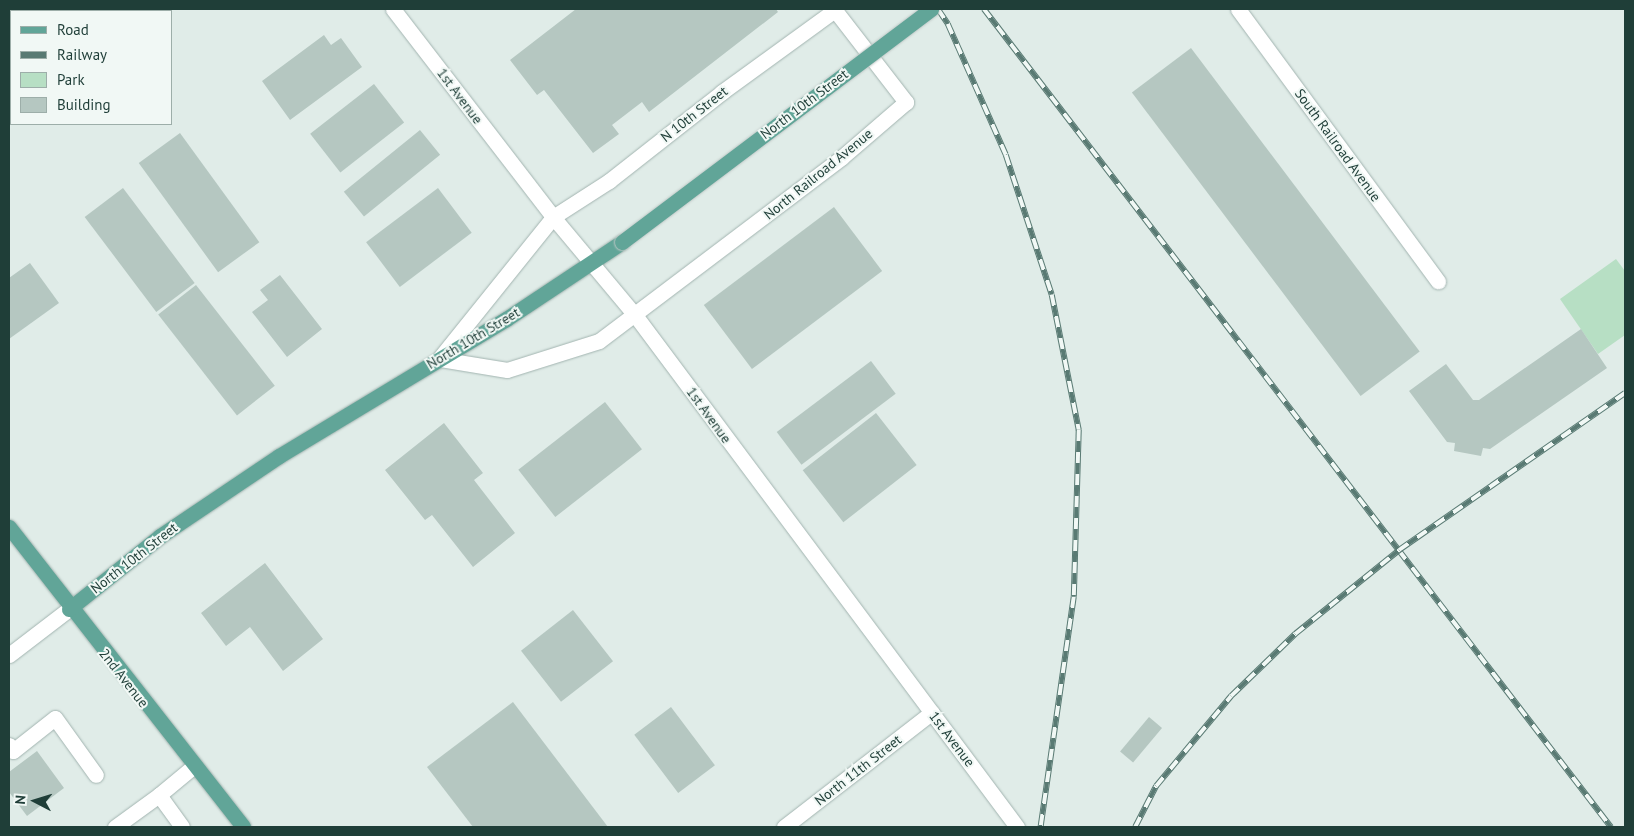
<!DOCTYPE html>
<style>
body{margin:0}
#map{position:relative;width:1634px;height:836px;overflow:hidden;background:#e0ece8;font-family:"PT Sans",sans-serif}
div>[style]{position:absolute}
.green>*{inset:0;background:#b7dfc4}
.building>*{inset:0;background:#b5c7c1;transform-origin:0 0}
.roads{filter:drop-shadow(0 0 1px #a2b4b0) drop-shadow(0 0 1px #a2b4b0)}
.service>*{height:15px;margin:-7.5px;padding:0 7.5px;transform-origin:7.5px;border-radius:7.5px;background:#fff}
.minor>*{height:15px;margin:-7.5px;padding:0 7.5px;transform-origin:7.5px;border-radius:7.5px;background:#fff}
.tertiary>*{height:15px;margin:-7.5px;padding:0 7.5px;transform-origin:7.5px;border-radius:7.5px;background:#fff}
.primary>*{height:15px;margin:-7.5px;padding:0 7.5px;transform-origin:7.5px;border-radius:7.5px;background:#61a598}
.rail>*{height:5.5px;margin-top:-2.75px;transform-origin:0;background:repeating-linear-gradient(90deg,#f1f8f5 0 11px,#597a73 0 22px);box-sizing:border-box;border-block:1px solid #597a73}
.bridges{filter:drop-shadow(0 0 1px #c0c9c7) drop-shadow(0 0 1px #c0c9c7)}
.primary-bridge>*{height:15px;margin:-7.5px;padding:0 7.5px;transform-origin:7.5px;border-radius:7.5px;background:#61a598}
span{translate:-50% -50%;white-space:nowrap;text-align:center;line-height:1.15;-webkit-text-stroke:4px #f1f8f5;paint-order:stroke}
.street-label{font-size:14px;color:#1f3e38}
.frame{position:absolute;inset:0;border:10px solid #1f3e38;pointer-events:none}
.legend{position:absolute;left:10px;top:10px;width:162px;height:115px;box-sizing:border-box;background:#f1f8f5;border:1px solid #9daea9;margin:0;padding:6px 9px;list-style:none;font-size:15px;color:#1f3e38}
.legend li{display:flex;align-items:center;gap:10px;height:25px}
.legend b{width:25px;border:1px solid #9daea9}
.north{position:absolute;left:10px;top:776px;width:50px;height:50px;-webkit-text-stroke:4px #f1f8f5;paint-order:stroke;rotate:275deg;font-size:14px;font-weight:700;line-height:20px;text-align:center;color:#1f3e38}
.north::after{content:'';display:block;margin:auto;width:18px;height:22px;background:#1f3e38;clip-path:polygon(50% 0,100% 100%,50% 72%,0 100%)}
</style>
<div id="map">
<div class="green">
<div style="clip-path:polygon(1616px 259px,1625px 271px,1625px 335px,1598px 354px,1560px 299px)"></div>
</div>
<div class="building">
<div style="left:42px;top:9px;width:81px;height:3px"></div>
<div style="clip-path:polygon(576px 9px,776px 9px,778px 12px,649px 112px,642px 102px,612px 125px,619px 134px,593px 153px,544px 90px,537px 95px,510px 60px)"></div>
<div style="clip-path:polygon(324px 35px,331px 45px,341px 38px,362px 67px,290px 120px,262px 81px)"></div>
<div style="left:1191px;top:48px;width:380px;height:74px;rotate:53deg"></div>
<div style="left:374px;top:84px;width:49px;height:81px;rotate:52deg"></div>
<div style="left:420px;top:130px;width:32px;height:98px;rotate:51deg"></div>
<div style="left:180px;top:133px;width:135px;height:51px;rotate:54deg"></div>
<div style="left:123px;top:188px;width:119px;height:48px;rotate:53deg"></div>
<div style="left:438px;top:188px;width:56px;height:90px;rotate:53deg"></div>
<div style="left:834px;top:207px;width:80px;height:163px;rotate:53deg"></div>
<div style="clip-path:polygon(30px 263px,59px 303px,9px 339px,9px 278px)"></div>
<div style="clip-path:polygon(280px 275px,322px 329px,287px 357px,252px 312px,268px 300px,260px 290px)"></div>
<div style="left:196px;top:285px;width:128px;height:48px;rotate:52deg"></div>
<div style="clip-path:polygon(1581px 329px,1607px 368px,1490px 449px,1483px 448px,1481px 456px,1454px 451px,1455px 443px,1447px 442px,1409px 391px,1446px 364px,1473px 400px,1479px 400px)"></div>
<div style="left:871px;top:361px;width:41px;height:118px;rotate:53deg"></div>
<div style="left:605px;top:402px;width:60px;height:110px;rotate:52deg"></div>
<div style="left:876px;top:413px;width:66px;height:93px;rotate:52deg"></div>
<div style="clip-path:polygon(444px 423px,483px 473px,474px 480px,515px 533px,473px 567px,432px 515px,425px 520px,385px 470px)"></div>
<div style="clip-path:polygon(265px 563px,323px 639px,283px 671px,250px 627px,226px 646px,201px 613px)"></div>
<div style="left:573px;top:610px;width:65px;height:66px;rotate:52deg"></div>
<div style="clip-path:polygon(513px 702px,608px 827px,473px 827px,427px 767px)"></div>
<div style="left:671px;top:707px;width:73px;height:46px;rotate:53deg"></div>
<div style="left:1149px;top:717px;width:17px;height:45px;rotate:40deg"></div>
<div style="clip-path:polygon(37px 751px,64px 788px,27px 816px,9px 792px,9px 772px)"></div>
</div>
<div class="roads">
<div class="service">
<div style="left:9px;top:745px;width:7px;rotate:56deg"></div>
<div style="left:13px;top:751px;width:53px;rotate:-38.2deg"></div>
<div style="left:55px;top:718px;width:70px;rotate:54.3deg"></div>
<div style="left:159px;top:795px;width:45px;rotate:-39.6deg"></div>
<div style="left:115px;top:827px;width:54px;rotate:-36deg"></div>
<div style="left:159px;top:795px;width:39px;rotate:54deg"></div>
</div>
<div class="minor">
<div style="left:393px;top:9px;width:262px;rotate:52.4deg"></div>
<div style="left:553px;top:217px;width:128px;rotate:50.1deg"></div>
<div style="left:635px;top:315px;width:639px;rotate:53.27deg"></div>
<div style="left:834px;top:9px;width:118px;rotate:52.3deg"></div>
<div style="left:906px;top:102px;width:86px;rotate:139.3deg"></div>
<div style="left:841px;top:158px;width:303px;rotate:142.9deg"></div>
<div style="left:599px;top:341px;width:96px;rotate:162.5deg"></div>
<div style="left:507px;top:370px;width:69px;rotate:-170.8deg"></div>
<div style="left:439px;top:359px;width:182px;rotate:-51.2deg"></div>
<div style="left:553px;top:217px;width:67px;rotate:-32.7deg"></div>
<div style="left:609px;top:181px;width:144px;rotate:-38.2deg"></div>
<div style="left:722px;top:92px;width:140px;rotate:-36deg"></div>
<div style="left:1238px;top:9px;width:338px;rotate:53.7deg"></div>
<div style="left:784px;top:827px;width:187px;rotate:-37.8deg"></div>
</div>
<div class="tertiary">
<div style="left:9px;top:655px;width:76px;rotate:-37.5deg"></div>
</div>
<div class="primary">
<div style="left:9px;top:527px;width:380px;rotate:52deg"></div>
<div style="left:69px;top:609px;width:117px;rotate:-38.7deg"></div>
<div style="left:160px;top:536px;width:143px;rotate:-33.9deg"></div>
<div style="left:279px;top:456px;width:265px;rotate:-31.1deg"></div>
<div style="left:506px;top:319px;width:139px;rotate:-33.6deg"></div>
</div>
</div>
<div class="rail">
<div style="left:938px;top:9px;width:18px;rotate:56deg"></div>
<div style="left:948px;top:24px;width:143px;rotate:66.1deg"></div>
<div style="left:1006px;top:155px;width:147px;rotate:71.8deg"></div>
<div style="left:1052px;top:295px;width:138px;rotate:78.7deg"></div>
<div style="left:1079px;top:430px;width:167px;rotate:91.7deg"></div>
<div style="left:1074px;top:597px;width:232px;rotate:98.2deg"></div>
<div style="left:984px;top:9px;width:1031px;rotate:52.53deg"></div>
<div style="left:1135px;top:827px;width:46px;rotate:-62.9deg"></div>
<div style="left:1156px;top:786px;width:117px;rotate:-50.2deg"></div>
<div style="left:1231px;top:696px;width:89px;rotate:-44.1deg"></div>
<div style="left:1295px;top:634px;width:134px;rotate:-38.9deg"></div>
<div style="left:1399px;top:550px;width:275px;rotate:-34.8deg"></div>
</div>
<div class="bridges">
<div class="primary-bridge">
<div style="left:622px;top:242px;width:387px;rotate:-37deg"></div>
</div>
</div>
<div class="street-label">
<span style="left:460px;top:96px;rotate:53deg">1st Avenue</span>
<span style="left:804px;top:104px;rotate:-37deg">North 10th Street</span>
<span style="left:694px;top:114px;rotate:-38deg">N 10th Street</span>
<span style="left:1338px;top:145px;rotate:54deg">South Railroad Avenue</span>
<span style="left:818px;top:174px;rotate:-39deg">North Railroad Avenue</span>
<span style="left:473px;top:338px;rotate:-31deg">North 10th Street</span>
<span style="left:709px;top:415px;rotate:54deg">1st Avenue</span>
<span style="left:134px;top:558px;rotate:-38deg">North 10th Street</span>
<span style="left:124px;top:678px;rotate:52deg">2nd Avenue</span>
<span style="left:952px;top:739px;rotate:53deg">1st Avenue</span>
<span style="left:858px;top:770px;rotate:-38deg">North 11th Street</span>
</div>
<div class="frame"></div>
<ul class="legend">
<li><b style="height:6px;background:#61a598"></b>Road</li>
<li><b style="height:6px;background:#597a73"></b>Railway</li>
<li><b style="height:14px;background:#b7dfc4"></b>Park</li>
<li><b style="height:14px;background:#b5c7c1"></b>Building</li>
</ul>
<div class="north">N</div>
</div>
